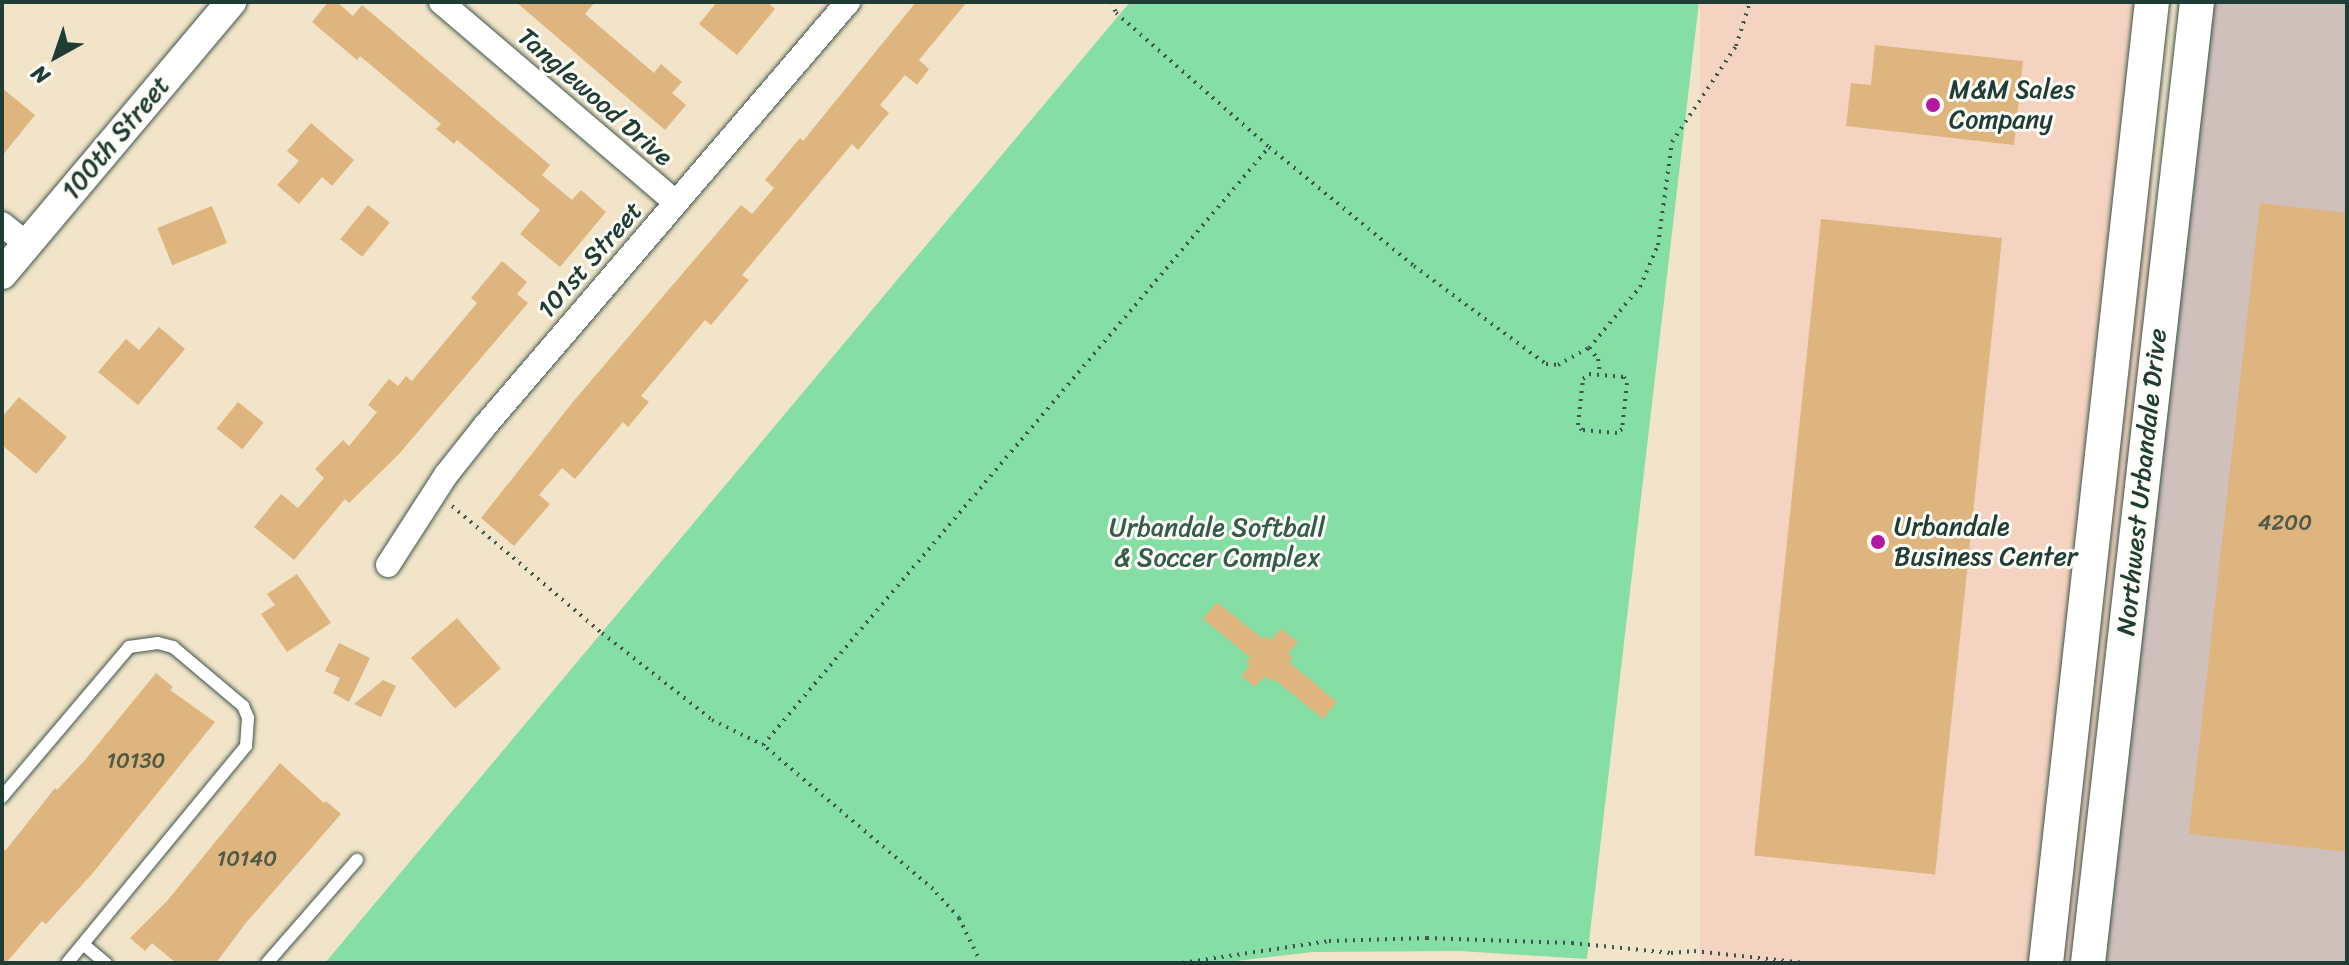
<!DOCTYPE html>
<style>
body{margin:0}
#map{position:relative;width:2349px;height:965px;overflow:hidden;background:#f1e4c9;font-family:Sriracha,sans-serif}
div>[style]{position:absolute}
.built>*{inset:0;background:#f4d3c0;transform-origin:0 0}
.industrial>*{inset:0;background:#d0c0bc}
.green>*{inset:0;background:#85dea3}
.building>*{inset:0;background:#deb57e;transform-origin:0 0}
.path>*{height:4px;margin-top:-2px;transform-origin:0;background:repeating-linear-gradient(90deg,#3e564a 0 2px,transparent 0 8px)}
.roads{filter:drop-shadow(0 0 2px #3e564a) drop-shadow(0 0 2px #3e564a)}
.service>*{height:12px;margin:-6px;padding:0 6px;transform-origin:6px;border-radius:6px;background:#fff}
.minor>*{height:24px;margin:-12px;padding:0 12px;transform-origin:12px;border-radius:12px;background:#fff}
.tertiary>*{height:30px;margin:-15px;padding:0 15px;transform-origin:15px;border-radius:15px;background:#fff}
.secondary>*{height:34px;margin:-17px;padding:0 17px;transform-origin:17px;border-radius:17px;background:#fff}
.dots>*{width:22px;height:22px;translate:-50% -50%;box-sizing:border-box;border:4px solid #fdfcf7;border-radius:50%}
span{translate:-50% -50%;white-space:nowrap;text-align:center;line-height:1.15;-webkit-text-stroke:6px #fdfcf7;paint-order:stroke}
.number-label{font-size:22px;color:#4f5b46}
.number-label span{-webkit-text-stroke-width:0}
.poi-label{font-size:26px;color:#1f3d34}
.left{translate:0 -50%;text-align:left}
.street-label{font-size:26px;color:#1f3d34}
.park-label{font-size:26px;color:#335d4a}
.frame{position:absolute;inset:0;border:4px solid #1f3d34;pointer-events:none}
.north{position:absolute;left:16px;top:16px;width:80px;height:80px;-webkit-text-stroke:6px #fdfcf7;paint-order:stroke;rotate:220deg;font-size:22px;font-weight:700;line-height:32px;text-align:center;color:#1f3d34}
.north::after{content:'';display:block;margin:auto;width:28px;height:36px;background:#1f3d34;clip-path:polygon(50% 0,100% 100%,50% 72%,0 100%)}
</style>
<div id="map">
<div class="built">
<div style="left:1700px;top:2px;width:452px;height:966px"></div>
</div>
<div class="industrial">
<div style="clip-path:polygon(2197px 2px,2347px 2px,2347px 963px,2088px 963px)"></div>
</div>
<div class="green">
<div style="clip-path:polygon(1130px 2px,1699px 2px,1587px 959px,1459px 951px,1313px 952px,1219px 963px,325px 963px)"></div>
</div>
<div class="building">
<div style="clip-path:polygon(328px 2px,337px 2px,353px 16px,362px 5px,550px 165px,542px 175px,572px 200px,581px 190px,606px 212px,560px 267px,520px 234px,540px 210px,457px 140px,454px 144px,436px 129px,441px 124px,360px 56px,357px 60px,312px 22px)"></div>
<div style="clip-path:polygon(516px 2px,595px 2px,585px 14px,654px 73px,661px 64px,682px 82px,672px 93px,686px 105px,665px 130px)"></div>
<div style="clip-path:polygon(717px 2px,767px 2px,775px 9px,737px 55px,699px 24px)"></div>
<div style="clip-path:polygon(916px 2px,967px 2px,919px 60px,929px 69px,917px 85px,905px 75px,880px 105px,889px 113px,858px 150px,852px 144px,742px 275px,749px 280px,711px 325px,705px 320px,641px 396px,649px 402px,628px 427px,623px 422px,575px 479px,562px 468px,539px 495px,550px 504px,514px 546px,481px 518px,572px 403px,741px 205px,752px 214px,774px 188px,765px 180px,800px 138px,803px 141px)"></div>
<div style="clip-path:polygon(1875px 45px,2023px 61px,2014px 145px,1846px 126px,1851px 83px,1871px 85px)"></div>
<div style="clip-path:polygon(2px 88px,35px 115px,2px 156px)"></div>
<div style="clip-path:polygon(311px 123px,354px 160px,332px 186px,322px 177px,299px 204px,277px 185px,299px 161px,287px 151px)"></div>
<div style="clip-path:polygon(2260px 203px,2347px 213px,2347px 852px,2189px 834px)"></div>
<div style="left:368px;top:205px;width:28px;height:44px;rotate:39deg"></div>
<div style="left:212px;top:206px;width:40px;height:59px;rotate:68deg"></div>
<div style="left:1821px;top:219px;width:182px;height:640px;rotate:6deg"></div>
<div style="clip-path:polygon(502px 261px,527px 282px,517px 294px,528px 303px,399px 454px,349px 503px,345px 499px,294px 560px,254px 527px,281px 494px,298px 508px,324px 478px,315px 469px,343px 440px,349px 446px,377px 412px,368px 405px,389px 379px,398px 386px,406px 376px,412px 381px,477px 303px,471px 298px)"></div>
<div style="clip-path:polygon(159px 327px,185px 349px,138px 405px,98px 372px,126px 339px,139px 350px)"></div>
<div style="clip-path:polygon(19px 397px,67px 437px,36px 474px,2px 445px,2px 417px)"></div>
<div style="left:238px;top:402px;width:33px;height:34px;rotate:39deg"></div>
<div style="clip-path:polygon(297px 574px,331px 623px,287px 652px,261px 614px,275px 605px,267px 594px)"></div>
<div style="clip-path:polygon(1217px 602px,1263px 639px,1266px 636px,1271px 640px,1281px 629px,1298px 642px,1288px 654px,1293px 658px,1289px 662px,1337px 702px,1323px 719px,1274px 679px,1271px 682px,1265px 676px,1255px 687px,1241px 676px,1250px 665px,1246px 662px,1250px 657px,1203px 619px)"></div>
<div style="left:457px;top:618px;width:67px;height:61px;rotate:49deg"></div>
<div style="clip-path:polygon(339px 643px,370px 658px,349px 702px,333px 693px,340px 678px,325px 671px)"></div>
<div style="clip-path:polygon(156px 673px,173px 687px,170px 690px,215px 722px,92px 874px,46px 924px,42px 921px,6px 963px,2px 963px,2px 850px,6px 850px,55px 788px,57px 790px,85px 760px)"></div>
<div style="clip-path:polygon(383px 680px,396px 686px,381px 717px,354px 704px)"></div>
<div style="clip-path:polygon(280px 763px,324px 803px,326px 801px,341px 814px,245px 924px,216px 963px,176px 963px,152px 943px,145px 951px,130px 938px,167px 901px)"></div>
</div>
<div class="path">
<div style="left:1112px;top:2px;width:12px;rotate:70deg"></div>
<div style="left:1116px;top:13px;width:203px;rotate:41.2deg"></div>
<div style="left:1589px;top:348px;width:14px;rotate:51deg"></div>
<div style="left:1598px;top:359px;width:15px;rotate:82deg"></div>
<div style="left:1589px;top:374px;width:35px;rotate:5deg"></div>
<div style="left:1624px;top:377px;width:7px;rotate:63deg"></div>
<div style="left:1627px;top:383px;width:46px;rotate:96.2deg"></div>
<div style="left:1622px;top:429px;width:6px;rotate:141deg"></div>
<div style="left:1617px;top:433px;width:35px;rotate:-175deg"></div>
<div style="left:1582px;top:430px;width:6px;rotate:-129deg"></div>
<div style="left:1578px;top:425px;width:46px;rotate:-83.8deg"></div>
<div style="left:1583px;top:379px;width:8px;rotate:-40deg"></div>
<div style="left:452px;top:506px;width:197px;rotate:40.3deg"></div>
<div style="left:602px;top:633px;width:140px;rotate:38.3deg"></div>
<div style="left:712px;top:720px;width:57px;rotate:26.1deg"></div>
<div style="left:981px;top:963px;width:50px;rotate:-116.1deg"></div>
<div style="left:959px;top:918px;width:39px;rotate:-132deg"></div>
<div style="left:933px;top:889px;width:223px;rotate:-139.7deg"></div>
<div style="left:763px;top:745px;width:783px;rotate:-49.76deg"></div>
<div style="left:1269px;top:147px;width:188px;rotate:39.4deg"></div>
<div style="left:1414px;top:266px;width:164px;rotate:36.6deg"></div>
<div style="left:1546px;top:364px;width:12px;rotate:5deg"></div>
<div style="left:1558px;top:365px;width:35px;rotate:-29deg"></div>
<div style="left:1589px;top:348px;width:80px;rotate:-50.1deg"></div>
<div style="left:1640px;top:287px;width:46px;rotate:-66.8deg"></div>
<div style="left:1658px;top:245px;width:104px;rotate:-82.3deg"></div>
<div style="left:1672px;top:142px;width:115px;rotate:-56.3deg"></div>
<div style="left:1736px;top:46px;width:46px;rotate:-72.3deg"></div>
<div style="left:1182px;top:963px;width:149px;rotate:-8.5deg"></div>
<div style="left:1329px;top:941px;width:98px;rotate:-1.8deg"></div>
<div style="left:1427px;top:938px;width:145px;rotate:2deg"></div>
<div style="left:1572px;top:943px;width:100px;rotate:5.8deg"></div>
<div style="left:1671px;top:953px;width:23px;rotate:-5deg"></div>
<div style="left:1694px;top:951px;width:111px;rotate:6.2deg"></div>
</div>
<div class="roads">
<div class="service">
<div style="left:2px;top:797px;width:197px;rotate:-49.7deg"></div>
<div style="left:129px;top:647px;width:29px;rotate:-8deg"></div>
<div style="left:158px;top:643px;width:16px;rotate:15deg"></div>
<div style="left:173px;top:647px;width:92px;rotate:40.1deg"></div>
<div style="left:243px;top:706px;width:13px;rotate:67deg"></div>
<div style="left:248px;top:718px;width:28px;rotate:94deg"></div>
<div style="left:246px;top:746px;width:281px;rotate:129.5deg"></div>
<div style="left:83px;top:944px;width:30px;rotate:40deg"></div>
<div style="left:267px;top:963px;width:137px;rotate:-48.9deg"></div>
</div>
<div class="minor">
<div style="left:441px;top:2px;width:309px;rotate:40.5deg"></div>
<div style="left:2px;top:224px;width:32px;rotate:39deg"></div>
<div style="left:388px;top:565px;width:107px;rotate:-57.2deg"></div>
<div style="left:446px;top:475px;width:61px;rotate:-51.6deg"></div>
<div style="left:484px;top:427px;width:560px;rotate:-49.42deg"></div>
</div>
<div class="tertiary">
<div style="left:2px;top:274px;width:356px;rotate:-49.9deg"></div>
</div>
<div class="secondary">
<div style="left:2046px;top:963px;width:967px;rotate:-83.71deg"></div>
<div style="left:2088px;top:963px;width:967px;rotate:-83.53deg"></div>
</div>
</div>
<div class="dots">
<div style="left:1933px;top:105px;background:#b5179e"></div>
<div style="left:1878px;top:542px;background:#b5179e"></div>
</div>
<div class="number-label">
<span style="left:2285px;top:523px">4200</span>
<span style="left:136px;top:761px">10130</span>
<span style="left:247px;top:859px">10140</span>
</div>
<div class="poi-label">
<span class="left" style="left:1949px;top:105px">M&amp;M Sales<br>Company</span>
<span class="left" style="left:1894px;top:542px">Urbandale<br>Business Center</span>
</div>
<div class="street-label">
<span style="left:595px;top:97px;rotate:41deg">Tanglewood Drive</span>
<span style="left:116px;top:138px;rotate:-50deg">100th Street</span>
<span style="left:590px;top:260px;rotate:-49deg">101st Street</span>
<span style="left:2142px;top:482px;rotate:-84deg">Northwest Urbandale Drive</span>
</div>
<div class="park-label">
<span style="left:1217px;top:543px">Urbandale Softball<br>&amp; Soccer Complex</span>
</div>
<div class="frame"></div>
<div class="north">N</div>
</div>
